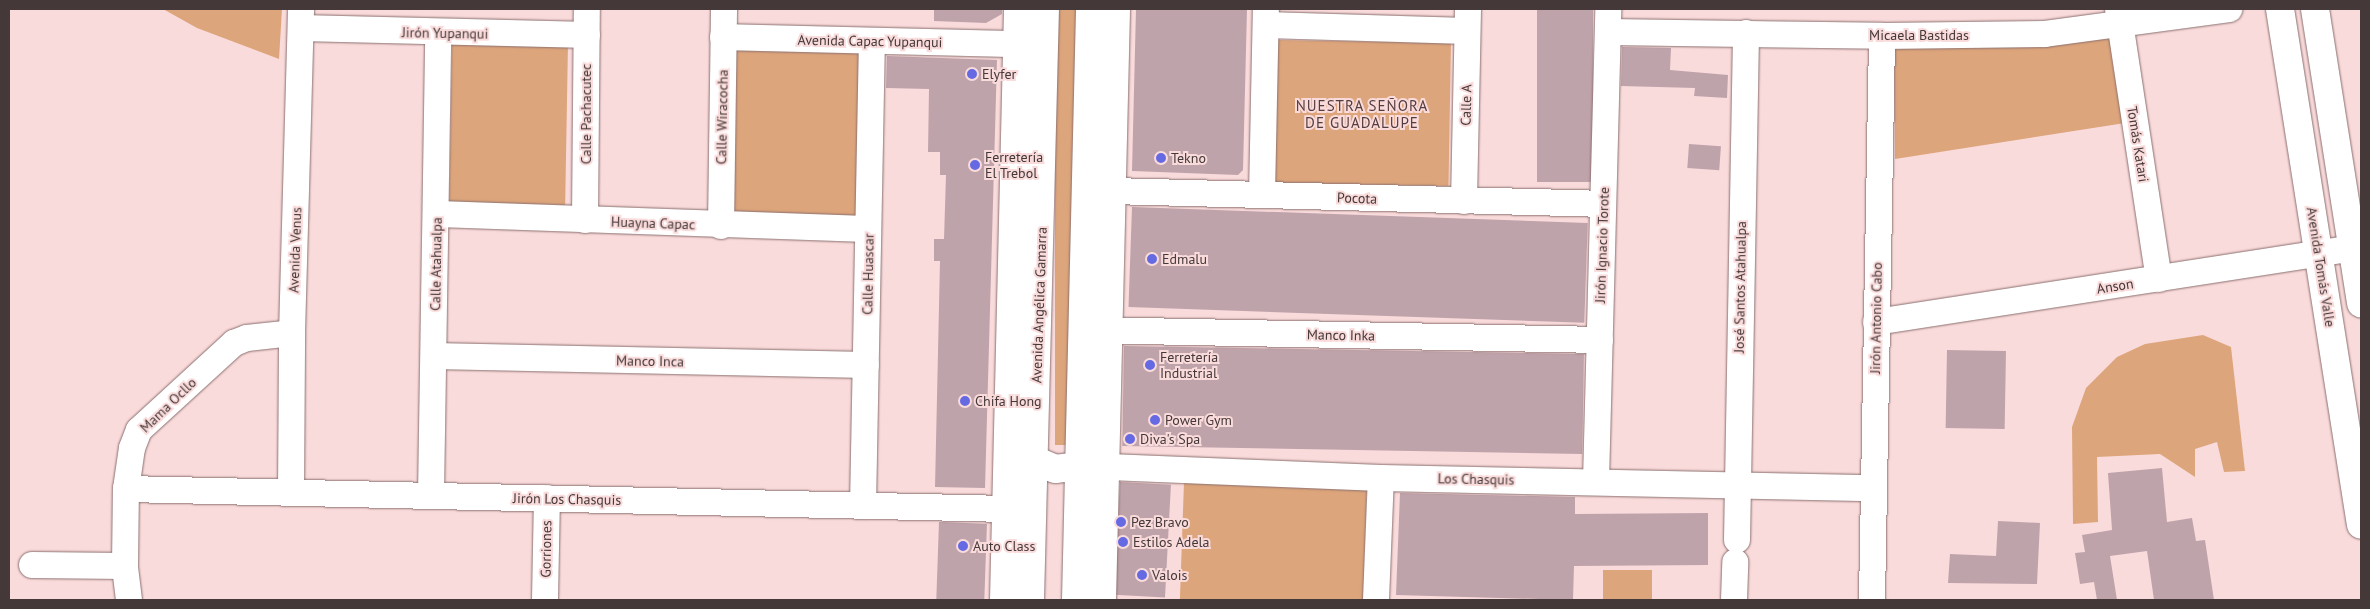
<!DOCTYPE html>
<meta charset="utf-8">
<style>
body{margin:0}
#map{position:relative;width:2370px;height:609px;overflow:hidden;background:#fadbdb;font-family:"PT Sans",sans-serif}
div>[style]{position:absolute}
.green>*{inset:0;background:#dda57b;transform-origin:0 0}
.building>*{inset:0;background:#bfa3ab;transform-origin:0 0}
.roads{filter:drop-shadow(0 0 1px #8b7070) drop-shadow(0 0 1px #8b7070)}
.minor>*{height:26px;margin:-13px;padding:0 13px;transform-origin:13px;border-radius:13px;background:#fff}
.major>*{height:28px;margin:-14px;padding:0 14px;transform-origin:14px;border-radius:14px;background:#fff}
.dots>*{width:14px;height:14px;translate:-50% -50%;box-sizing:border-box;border:2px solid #fadbdb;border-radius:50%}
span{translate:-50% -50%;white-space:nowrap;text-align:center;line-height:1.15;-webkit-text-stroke:4px #fadbdb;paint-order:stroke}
.street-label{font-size:14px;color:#443838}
.poi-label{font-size:14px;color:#443838}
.left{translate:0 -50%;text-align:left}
.neighbourhood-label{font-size:15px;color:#553c3d;letter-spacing:1px}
.frame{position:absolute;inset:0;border:10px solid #443838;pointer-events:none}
</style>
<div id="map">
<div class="green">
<div style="clip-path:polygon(163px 9px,282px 9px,279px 59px,197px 28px)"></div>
<div style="left:1055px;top:9px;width:26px;height:436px"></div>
<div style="clip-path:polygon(2112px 37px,2125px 123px,1895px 159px,1894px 45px)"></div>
<div style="left:1277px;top:40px;width:174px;height:143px;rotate:1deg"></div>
<div style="left:452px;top:42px;width:116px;height:161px;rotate:1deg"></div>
<div style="left:734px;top:45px;width:131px;height:173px;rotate:1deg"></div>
<div style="clip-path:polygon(2203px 335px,2231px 347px,2245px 471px,2224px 472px,2217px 442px,2195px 449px,2195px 477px,2160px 454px,2097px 457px,2098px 522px,2073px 524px,2072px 427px,2086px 388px,2117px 357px,2145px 344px)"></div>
<div style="left:1184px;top:482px;width:183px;height:118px;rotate:2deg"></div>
<div style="left:1603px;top:570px;width:49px;height:29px"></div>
</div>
<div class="building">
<div style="clip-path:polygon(934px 9px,1002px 9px,1002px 14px,986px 23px,934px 21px)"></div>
<div style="clip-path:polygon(1136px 9px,1247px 9px,1243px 170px,1238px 175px,1132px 171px)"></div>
<div style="left:1537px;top:9px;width:56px;height:173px"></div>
<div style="clip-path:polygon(1622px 47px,1671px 48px,1670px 70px,1728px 75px,1727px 98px,1694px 96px,1695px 88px,1621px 86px)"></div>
<div style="clip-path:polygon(887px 56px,997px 60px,985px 488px,935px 487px,940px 261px,934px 261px,934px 239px,944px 239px,946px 175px,940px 175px,940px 152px,928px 152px,929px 89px,886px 88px)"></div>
<div style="left:1689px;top:144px;width:32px;height:24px;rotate:4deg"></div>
<div style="left:1132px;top:207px;width:456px;height:100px;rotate:2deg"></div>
<div style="left:1124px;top:346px;width:460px;height:100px;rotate:1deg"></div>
<div style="left:1947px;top:350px;width:59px;height:78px;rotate:1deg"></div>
<div style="clip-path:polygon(2162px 468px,2167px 522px,2192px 518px,2196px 541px,2205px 540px,2214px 600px,2154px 600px,2147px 551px,2110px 556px,2117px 600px,2097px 600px,2094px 582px,2080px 584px,2075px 553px,2085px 552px,2082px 535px,2112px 530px,2108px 473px)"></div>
<div style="left:1120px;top:482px;width:51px;height:113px;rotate:3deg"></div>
<div style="clip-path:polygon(1400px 493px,1575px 497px,1575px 514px,1708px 513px,1708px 565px,1574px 566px,1573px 600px,1396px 595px)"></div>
<div style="clip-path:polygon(1998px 521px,2040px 523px,2037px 584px,1948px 583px,1950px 554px,1996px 556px)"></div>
<div style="left:939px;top:522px;width:48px;height:78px;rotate:2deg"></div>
</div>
<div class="roads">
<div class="minor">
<div style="left:2118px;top:9px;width:273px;rotate:81.4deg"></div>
<div style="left:1266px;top:25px;width:201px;rotate:1.7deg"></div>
<div style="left:303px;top:28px;width:284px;rotate:1.4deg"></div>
<div style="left:1608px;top:32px;width:274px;rotate:0.8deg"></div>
<div style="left:1882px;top:36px;width:163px;rotate:-0.7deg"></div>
<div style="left:2045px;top:34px;width:186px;rotate:-7.7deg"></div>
<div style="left:723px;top:37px;width:295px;rotate:1.4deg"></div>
<div style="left:1111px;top:191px;width:492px;rotate:1.5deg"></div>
<div style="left:1262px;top:194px;width:185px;rotate:-88.8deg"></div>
<div style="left:1464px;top:201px;width:192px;rotate:-88.8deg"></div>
<div style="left:437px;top:214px;width:431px;rotate:2deg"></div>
<div style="left:585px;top:220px;width:211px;rotate:-89.5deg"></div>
<div style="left:721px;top:226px;width:217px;rotate:-89.2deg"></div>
<div style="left:1876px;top:322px;width:483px;rotate:-8.8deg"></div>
<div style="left:1086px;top:330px;width:514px;rotate:1.11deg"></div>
<div style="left:434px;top:356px;width:432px;rotate:1.2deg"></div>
<div style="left:1084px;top:466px;width:297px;rotate:2.3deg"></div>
<div style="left:1381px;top:478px;width:492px;rotate:1.2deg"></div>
<div style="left:1596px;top:481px;width:472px;rotate:-88.5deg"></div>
<div style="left:126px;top:489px;width:881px;rotate:1.3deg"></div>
<div style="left:291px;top:491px;width:158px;rotate:-89.6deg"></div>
<div style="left:292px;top:333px;width:324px;rotate:-88.4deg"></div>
<div style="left:431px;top:495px;width:462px;rotate:-89.1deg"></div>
<div style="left:863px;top:506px;width:464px;rotate:-88.9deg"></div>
<div style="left:1737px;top:540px;width:507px;rotate:-88.98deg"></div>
<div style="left:32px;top:565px;width:93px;rotate:0.6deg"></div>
<div style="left:129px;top:600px;width:34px;rotate:-97deg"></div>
<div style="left:125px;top:566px;width:77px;rotate:-89.3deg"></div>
<div style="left:126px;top:489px;width:41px;rotate:-81.7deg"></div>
<div style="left:132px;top:448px;width:19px;rotate:-69deg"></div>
<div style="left:139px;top:430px;width:129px;rotate:-42.5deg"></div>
<div style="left:234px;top:343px;width:14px;rotate:-21deg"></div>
<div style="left:247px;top:338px;width:45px;rotate:-6.3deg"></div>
<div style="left:545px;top:600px;width:102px;rotate:-88.9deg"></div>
<div style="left:1376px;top:600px;width:122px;rotate:-87.7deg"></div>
<div style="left:1734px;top:600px;width:38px;rotate:-88deg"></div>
<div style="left:1872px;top:600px;width:564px;rotate:-88.98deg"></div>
</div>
<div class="major">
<div style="left:2280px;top:9px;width:522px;rotate:81.08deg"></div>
<div style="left:2315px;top:9px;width:298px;rotate:81.1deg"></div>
<div style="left:1034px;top:460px;width:23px;rotate:23deg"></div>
<div style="left:1055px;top:469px;width:24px;rotate:-7deg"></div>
<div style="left:1004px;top:600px;width:591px;rotate:-88.64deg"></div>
<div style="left:1030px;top:600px;width:591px;rotate:-88.55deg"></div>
<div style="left:1076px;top:600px;width:591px;rotate:-88.64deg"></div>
<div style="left:1102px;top:600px;width:591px;rotate:-88.64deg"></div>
</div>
</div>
<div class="dots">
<div style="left:972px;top:74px;background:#656ae3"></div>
<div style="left:1161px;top:158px;background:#656ae3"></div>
<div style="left:975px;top:165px;background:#656ae3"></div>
<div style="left:1152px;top:259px;background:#656ae3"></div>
<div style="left:1150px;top:365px;background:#656ae3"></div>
<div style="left:965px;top:401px;background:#656ae3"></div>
<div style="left:1155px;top:420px;background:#656ae3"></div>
<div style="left:1130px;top:439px;background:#656ae3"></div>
<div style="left:1121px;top:522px;background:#656ae3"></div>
<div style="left:1123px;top:542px;background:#656ae3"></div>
<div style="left:963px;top:546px;background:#656ae3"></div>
<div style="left:1142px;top:575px;background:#656ae3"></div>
</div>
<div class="street-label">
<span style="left:445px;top:33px;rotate:1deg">Jirón Yupanqui</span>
<span style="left:1919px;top:35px">Micaela Bastidas</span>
<span style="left:870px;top:41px;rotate:1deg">Avenida Capac Yupanqui</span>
<span style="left:1466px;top:105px;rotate:-89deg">Calle A</span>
<span style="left:586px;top:114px;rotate:-90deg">Calle Pachacutec</span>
<span style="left:722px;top:117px;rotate:-89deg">Calle Wiracocha</span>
<span style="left:2138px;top:144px;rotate:81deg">Tomás Katari</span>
<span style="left:1357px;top:198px;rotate:2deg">Pocota</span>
<span style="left:653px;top:223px;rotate:2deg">Huayna Capac</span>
<span style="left:1602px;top:245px;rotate:-88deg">Jirón Ignacio Torote</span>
<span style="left:295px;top:250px;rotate:-88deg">Avenida Venus</span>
<span style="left:436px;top:264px;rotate:-89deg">Calle Atahualpa</span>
<span style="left:2321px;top:267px;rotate:81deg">Avenida Tomás Valle</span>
<span style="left:868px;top:274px;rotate:-89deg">Calle Huascar</span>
<span style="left:2115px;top:286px;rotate:-9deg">Anson</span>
<span style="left:1740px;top:287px;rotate:-89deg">José Santos Atahualpa</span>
<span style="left:1039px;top:305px;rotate:-88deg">Avenida Angélica Gamarra</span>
<span style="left:1876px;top:318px;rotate:-89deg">Jirón Antonio Cabo</span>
<span style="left:1341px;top:335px;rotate:1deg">Manco Inka</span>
<span style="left:650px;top:361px;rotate:1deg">Manco Inca</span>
<span style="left:168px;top:405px;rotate:-44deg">Mama Ocllo</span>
<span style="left:1476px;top:479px;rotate:1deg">Los Chasquis</span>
<span style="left:567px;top:499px;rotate:1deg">Jirón Los Chasquis</span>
<span style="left:546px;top:549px;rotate:-89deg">Gorriones</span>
</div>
<div class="poi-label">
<span class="left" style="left:982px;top:74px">Elyfer</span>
<span class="left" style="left:985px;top:165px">Ferretería<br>El Trebol</span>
<span class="left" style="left:1171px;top:158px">Tekno</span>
<span class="left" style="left:1162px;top:259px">Edmalu</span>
<span class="left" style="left:1160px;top:365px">Ferretería<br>Industrial</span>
<span class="left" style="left:975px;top:401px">Chifa Hong</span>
<span class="left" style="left:1165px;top:420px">Power Gym</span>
<span class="left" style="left:1140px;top:439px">Diva's Spa</span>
<span class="left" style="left:1131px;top:522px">Pez Bravo</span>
<span class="left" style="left:1133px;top:542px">Estilos Adela</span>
<span class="left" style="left:973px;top:546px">Auto Class</span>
<span class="left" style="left:1152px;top:575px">Valois</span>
</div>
<div class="neighbourhood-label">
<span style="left:1362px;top:114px">NUESTRA SEÑORA<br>DE GUADALUPE</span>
</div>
<div class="frame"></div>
</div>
